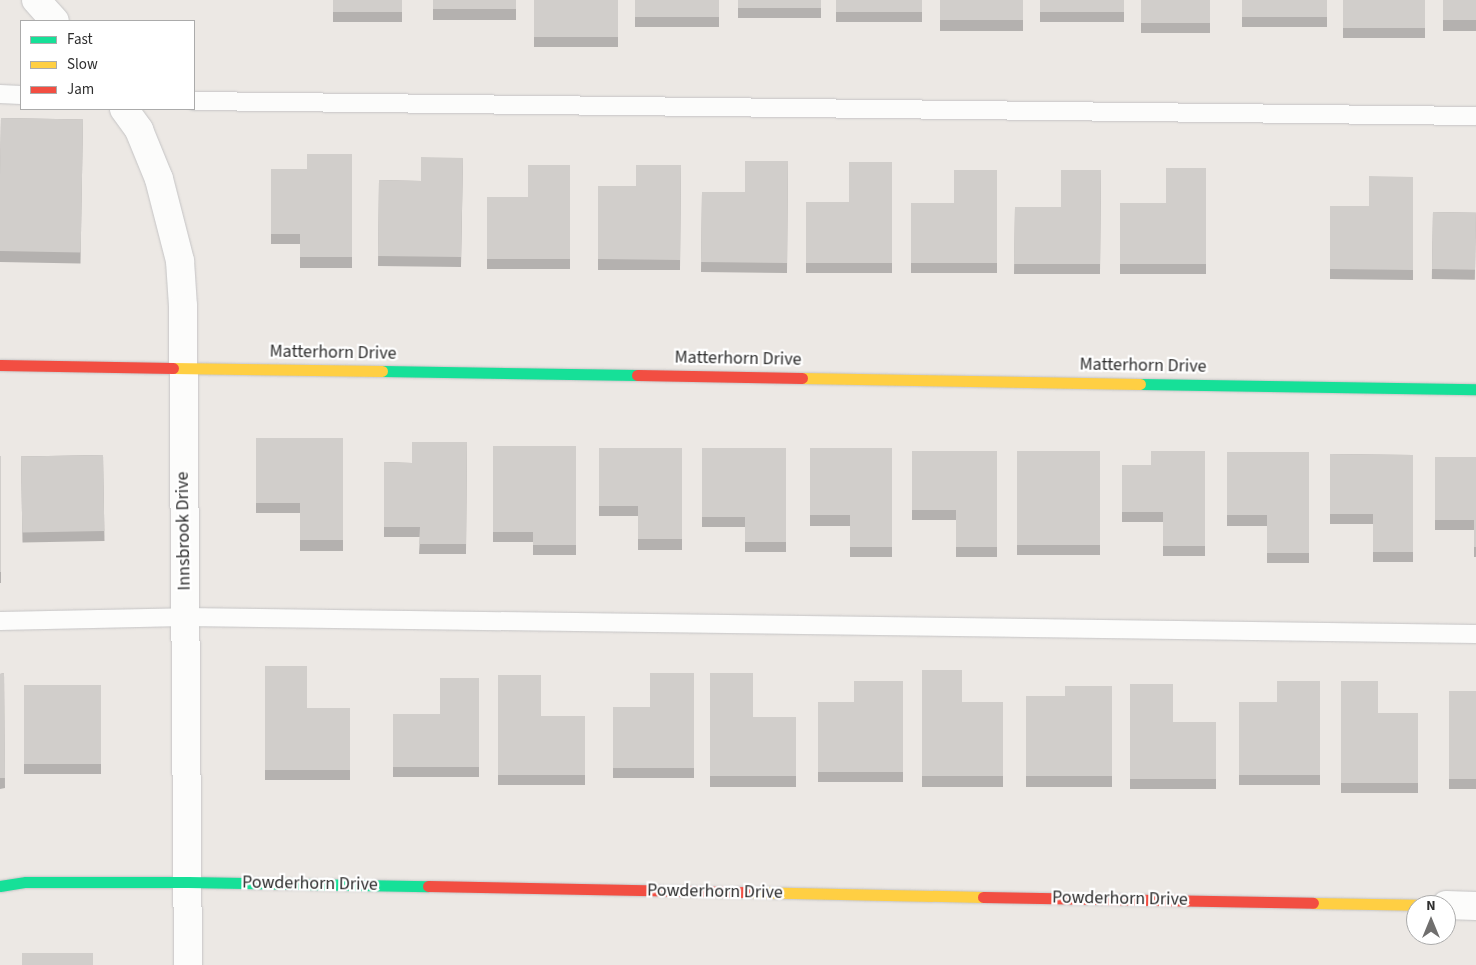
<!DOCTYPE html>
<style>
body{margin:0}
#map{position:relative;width:1476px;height:965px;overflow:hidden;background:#ece8e4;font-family:"Source Sans 3",sans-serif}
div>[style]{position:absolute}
.roads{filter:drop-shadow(0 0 1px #c5c4c5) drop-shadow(0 0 1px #c5c4c5)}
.lane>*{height:18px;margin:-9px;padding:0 9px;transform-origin:9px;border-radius:9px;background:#fcfcfb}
.street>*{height:28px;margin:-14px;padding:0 14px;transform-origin:14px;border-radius:14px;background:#fcfcfb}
.fast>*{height:11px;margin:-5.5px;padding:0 5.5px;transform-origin:5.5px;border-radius:5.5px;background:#16e098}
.slow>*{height:11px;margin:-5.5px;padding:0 5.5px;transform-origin:5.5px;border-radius:5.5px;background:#ffcf43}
.jam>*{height:11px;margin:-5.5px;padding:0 5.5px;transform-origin:5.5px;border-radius:5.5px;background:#f24e42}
.wall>*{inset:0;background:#b4b1af;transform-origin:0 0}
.building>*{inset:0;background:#d1cecb;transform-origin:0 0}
span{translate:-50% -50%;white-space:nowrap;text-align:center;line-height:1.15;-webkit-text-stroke:4.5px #fff;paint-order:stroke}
.street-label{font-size:18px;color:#2e2e2e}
.legend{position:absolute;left:20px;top:20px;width:175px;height:90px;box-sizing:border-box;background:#fff;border:1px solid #ababab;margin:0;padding:6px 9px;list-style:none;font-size:15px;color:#2e2e2e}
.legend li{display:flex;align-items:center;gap:10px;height:25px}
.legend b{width:25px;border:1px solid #ababab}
.north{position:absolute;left:1406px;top:895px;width:50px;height:50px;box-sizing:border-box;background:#fff;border:1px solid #ababab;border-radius:50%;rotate:0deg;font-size:14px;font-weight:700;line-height:20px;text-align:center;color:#2e2e2e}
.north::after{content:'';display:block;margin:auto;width:18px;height:22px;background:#706f6e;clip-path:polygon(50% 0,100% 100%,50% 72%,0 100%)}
</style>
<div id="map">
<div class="roads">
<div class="lane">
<div style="left:0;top:94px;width:21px;rotate:3deg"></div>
<div style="left:194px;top:101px;width:1282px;rotate:0.67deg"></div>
<div style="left:0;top:621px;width:185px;rotate:-1.2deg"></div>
<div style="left:185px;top:617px;width:1291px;rotate:0.75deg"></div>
</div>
<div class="street">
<div style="left:36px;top:0;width:28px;rotate:48deg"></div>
<div style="left:124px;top:109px;width:26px;rotate:54deg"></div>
<div style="left:139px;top:130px;width:53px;rotate:67.8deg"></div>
<div style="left:159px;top:179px;width:85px;rotate:75.6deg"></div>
<div style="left:180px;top:261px;width:45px;rotate:86.2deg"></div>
<div style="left:183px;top:306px;width:659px;rotate:89.57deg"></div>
<div style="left:1446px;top:905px;width:30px;rotate:2deg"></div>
</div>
<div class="fast">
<div style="left:382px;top:371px;width:255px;rotate:0.9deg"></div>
<div style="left:1140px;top:384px;width:336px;rotate:0.9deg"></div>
<div style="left:0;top:886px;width:26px;rotate:-9deg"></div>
<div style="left:26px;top:882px;width:162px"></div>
<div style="left:188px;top:882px;width:240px;rotate:1deg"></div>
</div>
<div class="slow">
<div style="left:173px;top:368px;width:209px;rotate:0.8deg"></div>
<div style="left:802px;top:378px;width:338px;rotate:1deg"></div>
<div style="left:747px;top:892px;width:236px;rotate:1.2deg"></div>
<div style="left:1313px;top:903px;width:118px;rotate:1deg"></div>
</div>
<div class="jam">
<div style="left:0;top:365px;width:173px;rotate:1deg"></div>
<div style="left:637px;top:375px;width:165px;rotate:1deg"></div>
<div style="left:428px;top:886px;width:319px;rotate:1.1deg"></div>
<div style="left:983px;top:897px;width:330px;rotate:1deg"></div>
</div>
</div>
<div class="wall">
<div style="left:333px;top:0;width:69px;height:22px"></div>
<div style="left:433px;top:0;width:83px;height:20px"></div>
<div style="left:534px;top:0;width:84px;height:47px"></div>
<div style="left:635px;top:0;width:84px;height:27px"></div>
<div style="left:738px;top:0;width:83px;height:18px"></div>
<div style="left:836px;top:0;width:86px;height:22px"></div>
<div style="left:940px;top:0;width:83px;height:31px"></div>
<div style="left:1040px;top:0;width:84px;height:22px"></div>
<div style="left:1141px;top:0;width:69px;height:33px"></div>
<div style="left:1242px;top:0;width:85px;height:27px"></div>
<div style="left:1343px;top:0;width:82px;height:38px"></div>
<div style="left:1443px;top:0;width:33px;height:31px"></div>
<div style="left:1px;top:118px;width:82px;height:144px;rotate:1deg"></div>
<div style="clip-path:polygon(352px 154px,352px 268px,300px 268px,300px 244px,271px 244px,271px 169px,307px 169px)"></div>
<div style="clip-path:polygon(463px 158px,461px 267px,378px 266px,379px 180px,421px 181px)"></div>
<div style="clip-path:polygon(788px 161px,787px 273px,701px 272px,702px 192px,745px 192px)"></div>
<div style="clip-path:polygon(892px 162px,892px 273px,806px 273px,806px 202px,849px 202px)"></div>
<div style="clip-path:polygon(570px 165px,570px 269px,487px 269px,487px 197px,528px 197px)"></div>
<div style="clip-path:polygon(681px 165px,680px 270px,598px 270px,598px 186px,636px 186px)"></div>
<div style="clip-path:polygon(1206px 168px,1206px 274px,1120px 274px,1120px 203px,1166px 203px)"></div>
<div style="clip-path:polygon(997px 170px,997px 273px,911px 273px,911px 203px,954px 203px)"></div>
<div style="clip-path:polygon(1101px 170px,1100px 274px,1014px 274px,1015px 207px,1061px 207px)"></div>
<div style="clip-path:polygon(1413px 177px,1413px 280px,1330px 279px,1330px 206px,1369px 206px)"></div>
<div style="left:1433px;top:212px;width:43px;height:67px;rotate:1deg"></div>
<div style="clip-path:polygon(256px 438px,343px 438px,343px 551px,300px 551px,300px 513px,256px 513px)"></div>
<div style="clip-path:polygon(467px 442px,466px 554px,419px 554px,420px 537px,384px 537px,384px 462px,412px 463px)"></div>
<div style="clip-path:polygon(493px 446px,576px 446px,576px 555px,533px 555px,533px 542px,493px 542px)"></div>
<div style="clip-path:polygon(599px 448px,682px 448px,682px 550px,638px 550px,638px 516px,599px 516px)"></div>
<div style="clip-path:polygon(702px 448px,786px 448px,786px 552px,745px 552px,745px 527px,702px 527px)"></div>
<div style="clip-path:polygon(810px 448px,892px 448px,892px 557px,850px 557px,850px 526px,810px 526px)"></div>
<div style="clip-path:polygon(912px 451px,997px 451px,997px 557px,956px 557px,956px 520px,912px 520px)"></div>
<div style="left:1017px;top:451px;width:83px;height:104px"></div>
<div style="clip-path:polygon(1205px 451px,1205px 556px,1163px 556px,1163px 522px,1122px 522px,1122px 465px,1151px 465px)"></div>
<div style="clip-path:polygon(1227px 452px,1309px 452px,1309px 563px,1267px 563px,1267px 526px,1227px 526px)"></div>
<div style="clip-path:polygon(1330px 454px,1413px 455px,1413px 562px,1373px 562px,1373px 524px,1330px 524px)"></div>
<div style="left:103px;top:455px;width:86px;height:82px;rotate:89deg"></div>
<div style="left:0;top:456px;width:1px;height:127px"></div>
<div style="clip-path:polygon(1435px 457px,1476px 457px,1476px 557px,1474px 557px,1474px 530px,1435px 530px)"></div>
<div style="clip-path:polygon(265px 666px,307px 708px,350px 708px,350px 780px,265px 780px)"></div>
<div style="clip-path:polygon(922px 670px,962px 702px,1003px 702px,1003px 787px,922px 787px)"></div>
<div style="clip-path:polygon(4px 673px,5px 788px,0 789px,0 674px)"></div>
<div style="clip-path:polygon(694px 673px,694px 778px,613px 778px,613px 707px,650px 707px)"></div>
<div style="clip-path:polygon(710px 673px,753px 717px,796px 717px,796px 787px,710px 787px)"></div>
<div style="clip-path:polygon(498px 675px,541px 716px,585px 716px,585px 785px,498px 785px)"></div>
<div style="clip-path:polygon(479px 678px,479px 777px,393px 777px,393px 714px,440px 714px)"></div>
<div style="clip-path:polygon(903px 681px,903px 782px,818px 782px,818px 702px,854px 702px)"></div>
<div style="clip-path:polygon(1320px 681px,1320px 785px,1239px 785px,1239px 702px,1277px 702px)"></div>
<div style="clip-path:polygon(1341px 681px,1378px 713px,1418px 713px,1418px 793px,1341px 793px)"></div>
<div style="clip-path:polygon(1130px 684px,1173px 722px,1216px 722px,1216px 789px,1130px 789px)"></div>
<div style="left:24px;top:685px;width:77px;height:89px"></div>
<div style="clip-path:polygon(1112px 686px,1112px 787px,1026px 787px,1026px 696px,1065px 696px)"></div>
<div style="left:1449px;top:691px;width:27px;height:98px"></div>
</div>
<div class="building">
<div style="left:333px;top:0;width:69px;height:12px"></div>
<div style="left:433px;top:0;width:83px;height:9px"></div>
<div style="left:534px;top:0;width:84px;height:37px"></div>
<div style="left:635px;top:0;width:84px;height:17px"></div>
<div style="left:738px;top:0;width:83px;height:8px"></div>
<div style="left:836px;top:0;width:86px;height:12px"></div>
<div style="left:940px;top:0;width:83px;height:20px"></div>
<div style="left:1040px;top:0;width:84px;height:12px"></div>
<div style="left:1141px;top:0;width:69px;height:23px"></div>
<div style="left:1242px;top:0;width:85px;height:17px"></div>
<div style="left:1343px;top:0;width:82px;height:28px"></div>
<div style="left:1443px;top:0;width:33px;height:20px"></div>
<div style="left:1px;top:118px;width:82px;height:133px;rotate:1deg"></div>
<div style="clip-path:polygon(307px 154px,352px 154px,352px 257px,300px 257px,300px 234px,271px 234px,271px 169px,307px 169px)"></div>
<div style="clip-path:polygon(421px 157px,463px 158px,461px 257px,378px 256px,379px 180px,421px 181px)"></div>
<div style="clip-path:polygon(745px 161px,788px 161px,787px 263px,701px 262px,702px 192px,745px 192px)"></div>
<div style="clip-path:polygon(849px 162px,892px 162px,892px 263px,806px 263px,806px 202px,849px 202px)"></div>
<div style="clip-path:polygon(528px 165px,570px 165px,570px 259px,487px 259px,487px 197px,528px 197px)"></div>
<div style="clip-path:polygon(636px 165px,681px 165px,680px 260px,598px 259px,598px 186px,636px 186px)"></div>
<div style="clip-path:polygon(1166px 168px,1206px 168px,1206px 264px,1120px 264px,1120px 203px,1166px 203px)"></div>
<div style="clip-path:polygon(954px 170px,997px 170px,997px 263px,911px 263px,911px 203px,954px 203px)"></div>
<div style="clip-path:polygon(1061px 170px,1101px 170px,1100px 264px,1014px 264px,1015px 207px,1061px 207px)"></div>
<div style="clip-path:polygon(1369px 176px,1413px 177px,1413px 270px,1330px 269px,1330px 206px,1369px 206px)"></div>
<div style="left:1433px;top:212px;width:43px;height:57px;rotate:1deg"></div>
<div style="clip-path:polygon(256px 438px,343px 438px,343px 540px,300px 540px,300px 503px,256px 503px)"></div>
<div style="clip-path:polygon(412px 442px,467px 442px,466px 544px,419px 544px,420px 527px,384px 527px,384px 462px,412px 463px)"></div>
<div style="clip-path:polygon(493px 446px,576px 446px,576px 545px,533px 545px,533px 532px,493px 532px)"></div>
<div style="clip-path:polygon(599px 448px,682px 448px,682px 539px,638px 539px,638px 506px,599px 506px)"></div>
<div style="clip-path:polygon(702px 448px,786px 448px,786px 542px,745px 542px,745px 517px,702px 517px)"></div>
<div style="clip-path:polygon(810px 448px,892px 448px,892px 547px,850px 547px,850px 515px,810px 515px)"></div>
<div style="clip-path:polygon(912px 451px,997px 451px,997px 547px,956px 547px,956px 510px,912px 510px)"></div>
<div style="left:1017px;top:451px;width:83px;height:94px"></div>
<div style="clip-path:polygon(1151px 451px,1205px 451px,1205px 546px,1163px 546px,1163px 512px,1122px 512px,1122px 465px,1151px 465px)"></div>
<div style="clip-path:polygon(1227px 452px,1309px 452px,1309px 553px,1267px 553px,1267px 515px,1227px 515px)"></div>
<div style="clip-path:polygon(1330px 454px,1413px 455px,1413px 552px,1373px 552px,1373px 514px,1330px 514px)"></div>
<div style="left:103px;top:455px;width:76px;height:82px;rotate:89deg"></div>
<div style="left:0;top:456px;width:1px;height:116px"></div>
<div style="clip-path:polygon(1435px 457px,1476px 457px,1476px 547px,1474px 547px,1474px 520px,1435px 520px)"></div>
<div style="clip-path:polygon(265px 666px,307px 666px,307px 708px,350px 708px,350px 770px,265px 770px)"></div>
<div style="clip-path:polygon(922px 670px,962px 670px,962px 702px,1003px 702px,1003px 776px,922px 776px)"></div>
<div style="clip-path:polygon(4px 673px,5px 778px,0 778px,0 674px)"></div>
<div style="clip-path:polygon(650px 673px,694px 673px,694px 768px,613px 768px,613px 707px,650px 707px)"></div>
<div style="clip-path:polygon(710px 673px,753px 673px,753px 717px,796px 717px,796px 776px,710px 776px)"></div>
<div style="clip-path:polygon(498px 675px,541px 675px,541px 716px,585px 716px,585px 775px,498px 775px)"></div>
<div style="clip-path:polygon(440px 678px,479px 678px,479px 767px,393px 767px,393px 714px,440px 714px)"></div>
<div style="clip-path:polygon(854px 681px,903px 681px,903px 772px,818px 772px,818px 702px,854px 702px)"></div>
<div style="clip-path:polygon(1277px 681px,1320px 681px,1320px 775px,1239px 775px,1239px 702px,1277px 702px)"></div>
<div style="clip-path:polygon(1341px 681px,1378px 681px,1378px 713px,1418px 713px,1418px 783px,1341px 783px)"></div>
<div style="clip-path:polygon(1130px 684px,1173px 684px,1173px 722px,1216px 722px,1216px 779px,1130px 779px)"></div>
<div style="left:24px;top:685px;width:77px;height:79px"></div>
<div style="clip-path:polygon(1065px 686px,1112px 686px,1112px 776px,1026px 776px,1026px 696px,1065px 696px)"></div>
<div style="left:1449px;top:691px;width:27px;height:88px"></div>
<div style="left:22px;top:953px;width:71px;height:12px"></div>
</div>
<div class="street-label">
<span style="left:333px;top:353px;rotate:1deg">Matterhorn Drive</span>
<span style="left:738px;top:359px;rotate:1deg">Matterhorn Drive</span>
<span style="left:1143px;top:366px;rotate:1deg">Matterhorn Drive</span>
<span style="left:184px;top:531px;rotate:-91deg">Innsbrook Drive</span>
<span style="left:310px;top:884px;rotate:1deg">Powderhorn Drive</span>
<span style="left:715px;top:892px;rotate:1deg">Powderhorn Drive</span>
<span style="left:1120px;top:899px;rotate:1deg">Powderhorn Drive</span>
</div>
<ul class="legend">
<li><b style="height:6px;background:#16e098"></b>Fast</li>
<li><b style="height:6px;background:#ffcf43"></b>Slow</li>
<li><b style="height:6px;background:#f24e42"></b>Jam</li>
</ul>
<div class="north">N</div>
</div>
